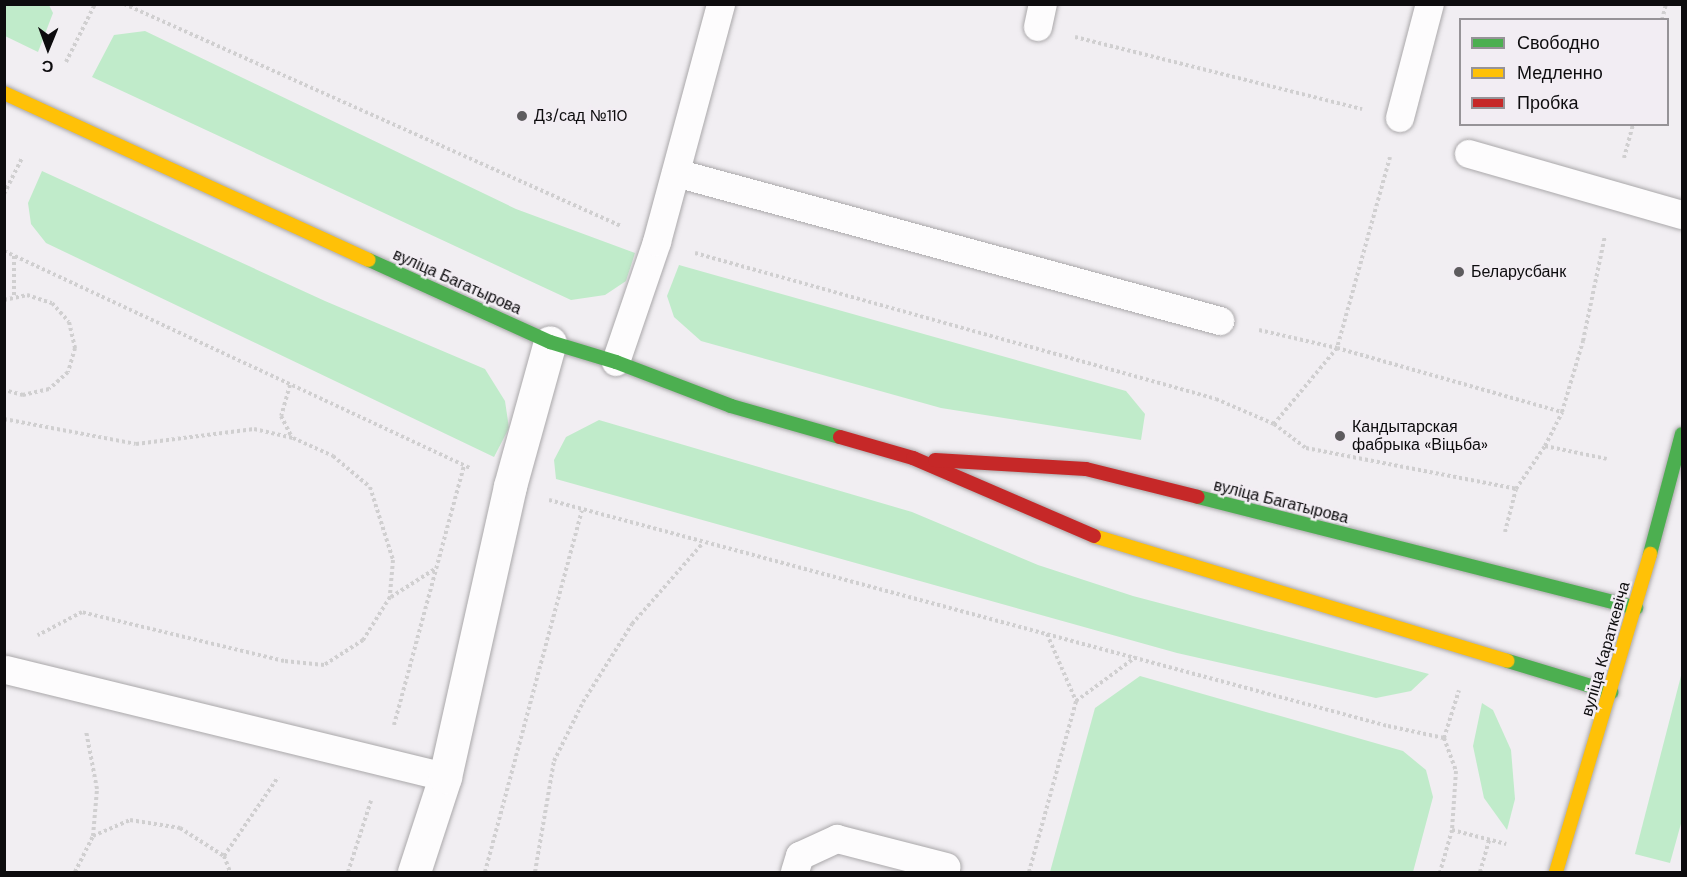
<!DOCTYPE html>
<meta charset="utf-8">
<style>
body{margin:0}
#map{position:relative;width:1687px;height:877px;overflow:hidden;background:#f1eef2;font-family:"DM Sans",sans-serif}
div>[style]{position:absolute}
.green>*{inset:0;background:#c0ebca}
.path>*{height:4px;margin-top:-2px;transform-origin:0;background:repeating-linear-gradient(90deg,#d0cfd0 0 3px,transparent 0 6px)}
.roads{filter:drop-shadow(0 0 2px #aaa8aa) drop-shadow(0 0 2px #aaa8aa)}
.lane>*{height:28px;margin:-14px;padding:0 14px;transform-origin:14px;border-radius:14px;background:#fdfcfd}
.street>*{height:33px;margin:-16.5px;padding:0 16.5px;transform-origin:16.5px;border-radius:16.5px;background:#fdfcfd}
.fast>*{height:14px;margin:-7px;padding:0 7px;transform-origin:7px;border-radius:7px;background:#4caf50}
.slow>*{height:14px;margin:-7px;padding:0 7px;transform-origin:7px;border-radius:7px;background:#ffc107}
.jam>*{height:14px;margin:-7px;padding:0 7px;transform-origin:7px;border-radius:7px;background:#c62828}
.dots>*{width:16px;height:16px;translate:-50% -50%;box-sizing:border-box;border:3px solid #f2edf3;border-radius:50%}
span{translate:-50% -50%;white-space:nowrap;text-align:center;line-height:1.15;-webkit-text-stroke:5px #f2edf3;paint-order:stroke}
.poi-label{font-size:16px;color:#0d0c0e}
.left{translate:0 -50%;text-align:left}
.street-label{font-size:16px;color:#0d0c0e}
.frame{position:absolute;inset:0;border:6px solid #0d0c0e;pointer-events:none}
.legend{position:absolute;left:1459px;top:18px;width:210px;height:108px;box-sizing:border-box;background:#f2edf3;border:2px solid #969397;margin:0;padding:8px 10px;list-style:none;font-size:18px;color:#0d0c0e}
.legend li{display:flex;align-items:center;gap:12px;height:30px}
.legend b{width:30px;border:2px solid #969397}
.north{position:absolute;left:18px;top:18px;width:60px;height:60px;-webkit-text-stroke:4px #f2edf3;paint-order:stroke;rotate:181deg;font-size:16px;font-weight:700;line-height:24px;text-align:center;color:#0d0c0e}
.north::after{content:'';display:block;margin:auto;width:21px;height:27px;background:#0d0c0e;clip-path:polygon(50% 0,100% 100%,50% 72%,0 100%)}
</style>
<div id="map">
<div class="green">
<div style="clip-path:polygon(4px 5px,49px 5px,53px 13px,38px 52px,5px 36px)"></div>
<div style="clip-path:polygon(145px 31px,516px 209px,635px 253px,626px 281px,605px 295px,571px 300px,92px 77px,114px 35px)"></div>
<div style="clip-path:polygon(42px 171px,325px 301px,485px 369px,505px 401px,509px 428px,494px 457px,46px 243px,31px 224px,28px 203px)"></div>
<div style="clip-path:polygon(679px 265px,1126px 391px,1145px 414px,1141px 440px,941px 408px,701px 341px,674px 317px,667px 296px)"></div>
<div style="clip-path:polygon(599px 420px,912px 512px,1038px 565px,1133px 596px,1429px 674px,1411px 691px,1376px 698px,1177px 653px,556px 479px,554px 460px,566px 437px)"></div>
<div style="clip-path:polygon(1682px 672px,1682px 820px,1670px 863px,1635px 854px)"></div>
<div style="clip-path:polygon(1140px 676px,1403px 751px,1426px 770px,1433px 797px,1413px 872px,1050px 872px,1095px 708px)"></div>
<div style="clip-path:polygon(1482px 703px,1493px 710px,1511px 750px,1515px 799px,1507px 830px,1484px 798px,1473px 746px)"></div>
</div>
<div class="path">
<div style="left:124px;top:4px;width:544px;rotate:24.07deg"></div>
<div style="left:1662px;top:20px;width:16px;rotate:-76deg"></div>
<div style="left:1075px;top:37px;width:296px;rotate:14.1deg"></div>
<div style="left:66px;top:62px;width:65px;rotate:-63.4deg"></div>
<div style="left:1390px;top:157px;width:198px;rotate:105.5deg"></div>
<div style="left:1337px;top:348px;width:234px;rotate:15.9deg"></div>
<div style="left:1624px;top:158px;width:35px;rotate:-75deg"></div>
<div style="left:4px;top:194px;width:40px;rotate:-63.4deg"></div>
<div style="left:4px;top:251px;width:514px;rotate:24.97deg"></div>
<div style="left:695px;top:253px;width:541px;rotate:15.65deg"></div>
<div style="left:1216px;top:399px;width:63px;rotate:23.3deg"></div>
<div style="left:1274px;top:424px;width:40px;rotate:37deg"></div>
<div style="left:1306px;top:448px;width:214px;rotate:11deg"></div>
<div style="left:1516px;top:489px;width:52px;rotate:-56deg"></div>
<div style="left:1545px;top:446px;width:38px;rotate:-63deg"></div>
<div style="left:1562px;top:412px;width:74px;rotate:-73.5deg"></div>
<div style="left:1583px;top:341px;width:107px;rotate:-78.2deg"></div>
<div style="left:14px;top:256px;width:41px;rotate:90deg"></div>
<div style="left:4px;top:300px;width:24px;rotate:-12deg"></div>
<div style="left:27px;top:295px;width:26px;rotate:18deg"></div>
<div style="left:52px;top:303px;width:25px;rotate:48deg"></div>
<div style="left:69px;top:322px;width:27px;rotate:77deg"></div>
<div style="left:75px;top:348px;width:25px;rotate:106deg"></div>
<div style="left:68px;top:372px;width:25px;rotate:138deg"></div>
<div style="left:49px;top:389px;width:27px;rotate:167deg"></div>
<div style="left:23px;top:395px;width:20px;rotate:-165deg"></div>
<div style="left:1259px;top:330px;width:80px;rotate:13deg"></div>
<div style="left:1337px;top:348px;width:99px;rotate:129.7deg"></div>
<div style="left:290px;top:385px;width:32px;rotate:106deg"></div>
<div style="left:281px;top:416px;width:25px;rotate:63deg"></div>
<div style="left:4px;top:419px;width:134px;rotate:10.7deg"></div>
<div style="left:136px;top:444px;width:119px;rotate:-7.2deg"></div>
<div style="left:254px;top:429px;width:40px;rotate:13deg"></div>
<div style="left:293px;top:438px;width:44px;rotate:24.2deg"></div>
<div style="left:333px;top:456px;width:48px;rotate:40deg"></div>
<div style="left:370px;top:487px;width:77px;rotate:72.5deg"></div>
<div style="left:393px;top:560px;width:37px;rotate:95deg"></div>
<div style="left:390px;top:597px;width:51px;rotate:122.1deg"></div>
<div style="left:363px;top:640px;width:46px;rotate:147.3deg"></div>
<div style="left:324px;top:665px;width:40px;rotate:-174.3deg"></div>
<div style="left:284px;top:661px;width:208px;rotate:-166.4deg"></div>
<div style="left:82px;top:612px;width:50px;rotate:152.4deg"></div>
<div style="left:1545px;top:446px;width:63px;rotate:11.8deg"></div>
<div style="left:549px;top:500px;width:869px;rotate:15.08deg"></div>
<div style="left:1388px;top:726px;width:57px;rotate:12.1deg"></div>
<div style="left:1444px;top:738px;width:35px;rotate:70deg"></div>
<div style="left:1456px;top:771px;width:59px;rotate:93.9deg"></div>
<div style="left:1452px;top:830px;width:44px;rotate:105.9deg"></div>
<div style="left:1505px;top:532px;width:44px;rotate:-75.7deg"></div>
<div style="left:391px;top:597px;width:52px;rotate:-32.5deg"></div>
<div style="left:1047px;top:634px;width:73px;rotate:66.6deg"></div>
<div style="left:394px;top:725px;width:269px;rotate:-74.9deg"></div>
<div style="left:1444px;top:738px;width:50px;rotate:-72.6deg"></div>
<div style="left:1452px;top:830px;width:56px;rotate:14.5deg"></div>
<div style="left:93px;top:836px;width:40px;rotate:-23.4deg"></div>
<div style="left:130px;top:820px;width:51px;rotate:9.1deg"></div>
<div style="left:180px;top:828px;width:52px;rotate:32.5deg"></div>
<div style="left:224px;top:856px;width:17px;rotate:69deg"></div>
<div style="left:224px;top:856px;width:96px;rotate:-55.6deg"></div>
<div style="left:75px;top:872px;width:40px;rotate:-63.4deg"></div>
<div style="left:93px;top:836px;width:47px;rotate:-85.1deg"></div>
<div style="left:97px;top:789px;width:59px;rotate:-100.7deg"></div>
<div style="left:348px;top:872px;width:75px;rotate:-72.1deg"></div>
<div style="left:485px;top:872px;width:374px;rotate:-75deg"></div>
<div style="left:535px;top:872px;width:113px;rotate:-80.3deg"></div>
<div style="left:554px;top:761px;width:66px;rotate:-63.8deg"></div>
<div style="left:583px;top:702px;width:92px;rotate:-57.9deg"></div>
<div style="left:632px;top:624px;width:108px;rotate:-48.8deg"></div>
<div style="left:1029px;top:872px;width:177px;rotate:-74.6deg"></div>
<div style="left:1076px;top:701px;width:74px;rotate:-36.3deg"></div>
<div style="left:1480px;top:872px;width:33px;rotate:-74deg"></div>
</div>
<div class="roads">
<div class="lane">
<div style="left:1038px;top:27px;width:24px;rotate:-78deg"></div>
<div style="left:1400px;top:118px;width:118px;rotate:-75.3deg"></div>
<div style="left:1469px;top:154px;width:222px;rotate:16deg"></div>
<div style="left:676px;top:173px;width:564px;rotate:15.22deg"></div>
<div style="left:616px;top:362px;width:127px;rotate:-71.1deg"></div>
<div style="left:657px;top:242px;width:246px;rotate:-74.9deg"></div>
<div style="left:6px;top:670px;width:452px;rotate:13.7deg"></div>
<div style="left:795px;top:872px;width:17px;rotate:-73deg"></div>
<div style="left:800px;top:856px;width:41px;rotate:-24.7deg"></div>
<div style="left:837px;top:839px;width:113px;rotate:14.4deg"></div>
</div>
<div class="street">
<div style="left:414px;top:872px;width:100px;rotate:-71.9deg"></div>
<div style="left:445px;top:777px;width:298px;rotate:-77.4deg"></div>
<div style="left:510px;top:486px;width:149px;rotate:-74.5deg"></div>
</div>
<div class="fast">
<div style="left:369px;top:260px;width:199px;rotate:24.4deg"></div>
<div style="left:550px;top:342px;width:69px;rotate:16.9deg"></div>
<div style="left:616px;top:362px;width:123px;rotate:20.9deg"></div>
<div style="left:731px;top:406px;width:113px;rotate:15.9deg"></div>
<div style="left:1198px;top:497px;width:452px;rotate:14.2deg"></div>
<div style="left:1650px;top:554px;width:124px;rotate:-75.1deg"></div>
<div style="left:1508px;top:661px;width:108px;rotate:16.8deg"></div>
</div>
<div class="slow">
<div style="left:4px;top:93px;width:401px;rotate:24.6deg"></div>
<div style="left:1094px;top:536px;width:432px;rotate:16.8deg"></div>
<div style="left:1556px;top:872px;width:332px;rotate:-73.5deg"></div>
</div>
<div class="jam">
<div style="left:840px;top:437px;width:76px;rotate:16deg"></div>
<div style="left:913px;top:458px;width:197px;rotate:23.3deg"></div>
<div style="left:935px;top:460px;width:151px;rotate:3.4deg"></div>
<div style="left:1086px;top:469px;width:115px;rotate:14deg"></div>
</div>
</div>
<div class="dots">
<div style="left:522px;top:116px;background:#5d5b5e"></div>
<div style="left:1459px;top:272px;background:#5d5b5e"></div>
<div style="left:1340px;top:436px;background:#5d5b5e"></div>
</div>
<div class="poi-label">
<span class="left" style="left:534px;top:116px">Дз/сад №110</span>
<span class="left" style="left:1471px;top:272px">Беларусбанк</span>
<span class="left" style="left:1352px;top:436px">Кандытарская<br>фабрыка «Віцьба»</span>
</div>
<div class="street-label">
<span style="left:457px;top:282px;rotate:24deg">вуліца Багатырова</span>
<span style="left:1281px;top:502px;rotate:14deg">вуліца Багатырова</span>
<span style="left:1606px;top:649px;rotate:-74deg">вуліца Караткевіча</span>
</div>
<div class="frame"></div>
<ul class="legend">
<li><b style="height:8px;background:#4caf50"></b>Свободно</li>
<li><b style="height:8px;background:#ffc107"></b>Медленно</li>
<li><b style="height:8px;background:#c62828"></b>Пробка</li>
</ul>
<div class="north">С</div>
</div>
